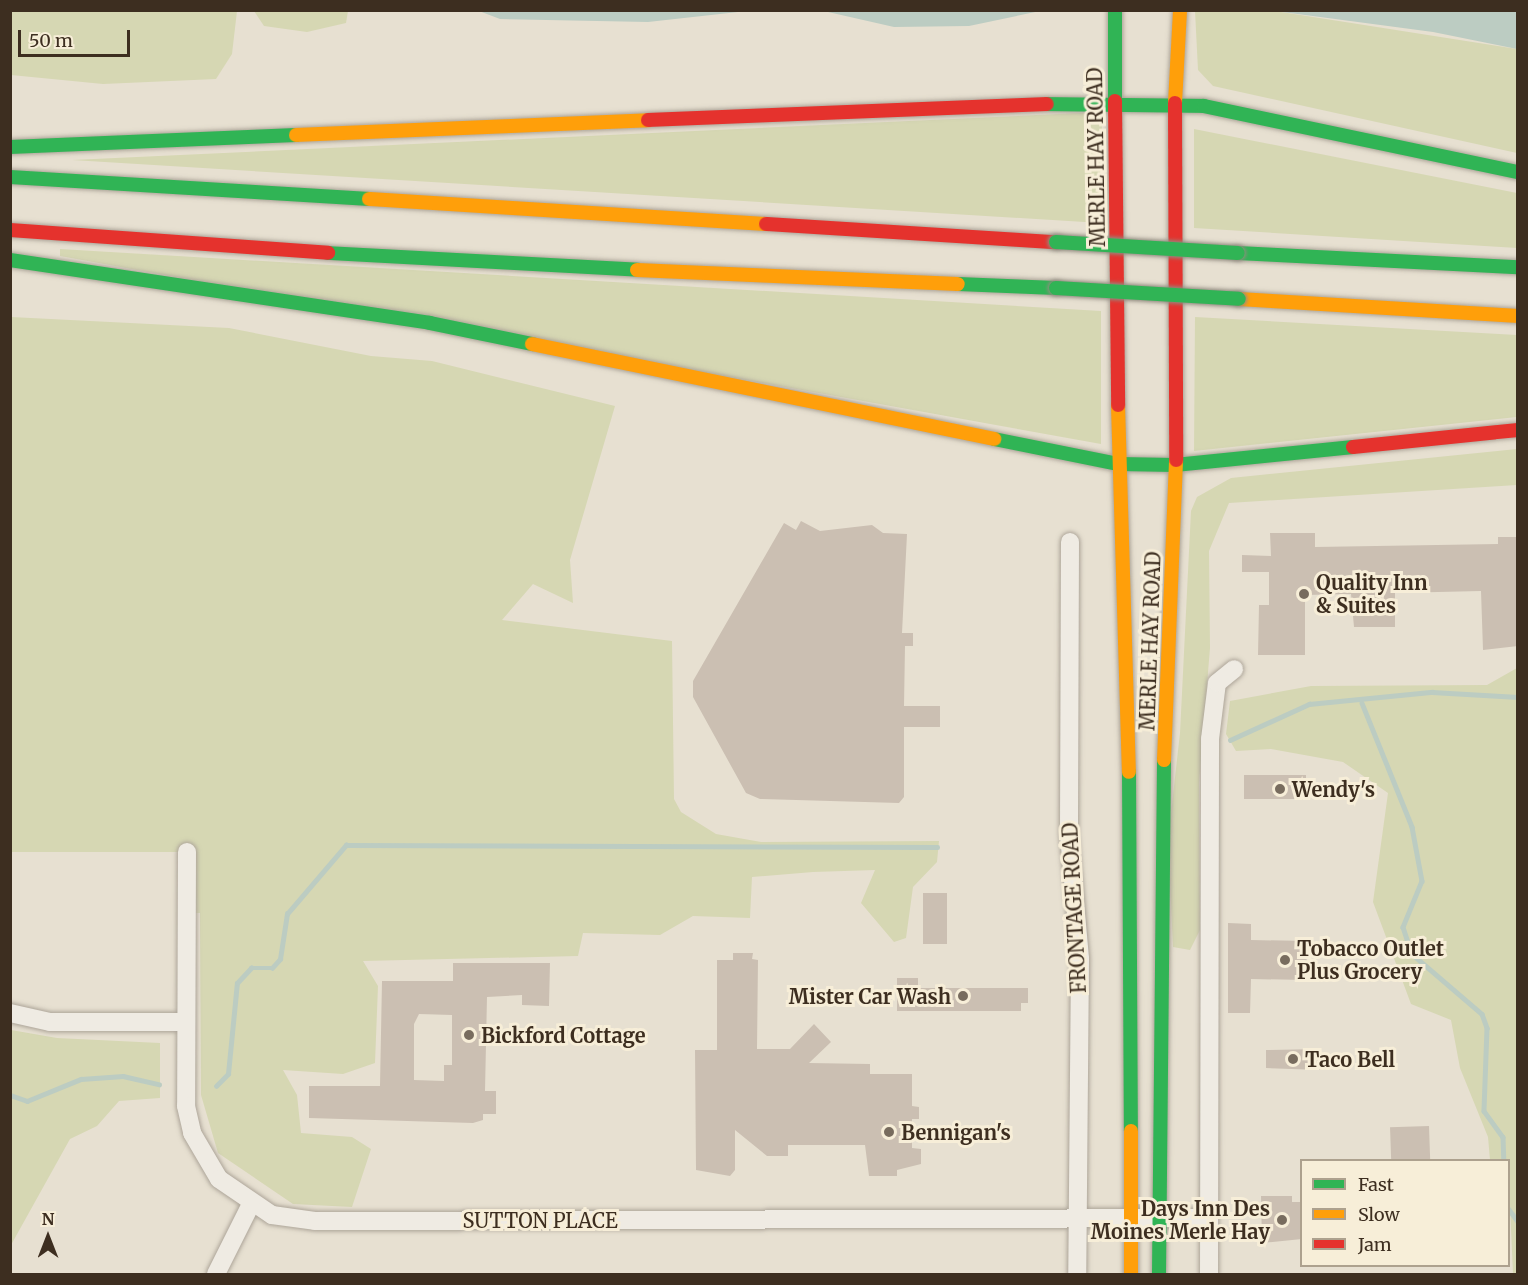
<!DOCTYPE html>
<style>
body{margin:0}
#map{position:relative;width:1528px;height:1285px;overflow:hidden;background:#e7e0d1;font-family:Merriweather,serif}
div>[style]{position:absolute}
.green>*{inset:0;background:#d6d7b3}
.water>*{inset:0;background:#bcccc2}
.stream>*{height:4.5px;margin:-2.25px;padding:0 2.25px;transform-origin:2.25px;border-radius:2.25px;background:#bcccc2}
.building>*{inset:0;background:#cbbfb2;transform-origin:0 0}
.roads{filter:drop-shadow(0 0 2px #ada599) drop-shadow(0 0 2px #ada599)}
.street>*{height:18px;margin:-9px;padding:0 9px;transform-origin:9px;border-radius:9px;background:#efebe3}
.fast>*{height:14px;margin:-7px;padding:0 7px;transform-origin:7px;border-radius:7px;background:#30b455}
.slow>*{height:14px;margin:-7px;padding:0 7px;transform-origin:7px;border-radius:7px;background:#ff9f0a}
.jam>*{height:14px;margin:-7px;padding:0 7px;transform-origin:7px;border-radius:7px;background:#e5322d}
.bridges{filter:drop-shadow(0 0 2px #928b80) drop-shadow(0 0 2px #928b80)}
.fast-bridge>*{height:14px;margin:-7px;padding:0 7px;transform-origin:7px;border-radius:7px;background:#30b455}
.dots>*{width:16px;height:16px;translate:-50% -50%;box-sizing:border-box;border:3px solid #f7eed8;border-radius:50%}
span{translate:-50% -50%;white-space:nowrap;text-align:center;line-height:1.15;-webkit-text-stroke:6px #f7eed8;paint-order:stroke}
.street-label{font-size:20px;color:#3d2e20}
.poi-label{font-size:20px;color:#3d2e20;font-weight:700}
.left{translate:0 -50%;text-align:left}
.right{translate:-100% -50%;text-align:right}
.frame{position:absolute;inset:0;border:12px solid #3d2e20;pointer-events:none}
.legend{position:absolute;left:1300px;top:1159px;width:210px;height:108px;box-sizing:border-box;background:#f7eed8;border:2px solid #ada18e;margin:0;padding:8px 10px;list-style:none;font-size:18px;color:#3d2e20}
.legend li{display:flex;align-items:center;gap:12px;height:30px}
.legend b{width:30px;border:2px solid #ada18e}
.north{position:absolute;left:18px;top:1207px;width:60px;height:60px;-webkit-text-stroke:4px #f7eed8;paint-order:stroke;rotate:0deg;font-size:16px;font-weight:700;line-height:24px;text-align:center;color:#3d2e20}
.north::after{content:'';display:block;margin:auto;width:21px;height:27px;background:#3d2e20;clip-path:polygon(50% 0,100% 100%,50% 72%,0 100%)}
.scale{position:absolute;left:18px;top:30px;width:112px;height:27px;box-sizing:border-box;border:3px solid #3d2e20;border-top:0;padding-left:8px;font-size:18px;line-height:21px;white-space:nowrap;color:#3d2e20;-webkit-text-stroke:4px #f7eed8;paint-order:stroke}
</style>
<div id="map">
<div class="green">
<div style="clip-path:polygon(237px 11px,232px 54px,216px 79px,103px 84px,11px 75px,11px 11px)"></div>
<div style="clip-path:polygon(254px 11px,254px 10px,348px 11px,346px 23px,307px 32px,264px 26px)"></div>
<div style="clip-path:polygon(1195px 11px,1275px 11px,1517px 49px,1517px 153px,1213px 86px,1198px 70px)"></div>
<div style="clip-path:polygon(1102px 112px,1101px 223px,72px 160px)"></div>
<div style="clip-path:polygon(1194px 129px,1517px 193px,1517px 248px,1194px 228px)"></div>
<div style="clip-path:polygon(60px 249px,1101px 311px,1101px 444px,60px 256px)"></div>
<div style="clip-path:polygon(11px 317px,229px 328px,371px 356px,432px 361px,615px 406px,570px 560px,573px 603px,533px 584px,502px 620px,672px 641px,674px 799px,681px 812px,716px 834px,761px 842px,939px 841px,937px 862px,913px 887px,906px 938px,894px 942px,861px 903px,875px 870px,813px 872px,752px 877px,750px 918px,693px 916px,660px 935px,583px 933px,578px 956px,363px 961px,378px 986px,375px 1063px,343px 1074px,283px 1070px,297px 1095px,301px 1133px,352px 1137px,371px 1149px,352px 1207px,293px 1204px,218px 1153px,201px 1095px,200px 913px,186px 913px,187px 852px,11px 852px)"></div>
<div style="clip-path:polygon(1195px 317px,1517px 335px,1517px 417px,1194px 451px)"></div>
<div style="clip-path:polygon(1517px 449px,1517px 485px,1229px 503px,1209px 551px,1210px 648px,1199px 783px,1200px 930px,1190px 950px,1173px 947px,1168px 840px,1180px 733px,1191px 511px,1197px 497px,1231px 478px)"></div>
<div style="clip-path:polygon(1517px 668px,1518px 1274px,1513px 1274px,1508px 1160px,1490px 1160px,1488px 1137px,1460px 1068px,1451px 1020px,1411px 1004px,1373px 902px,1388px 793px,1343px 762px,1271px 749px,1236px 751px,1226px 734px,1230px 701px,1311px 686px,1487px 685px)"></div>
<div style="clip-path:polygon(11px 1030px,57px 1038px,160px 1043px,160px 1098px,119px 1101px,97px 1126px,70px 1139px,11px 1245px)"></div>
</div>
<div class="water">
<div style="clip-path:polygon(479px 11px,479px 10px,747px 11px,648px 22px,500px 19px)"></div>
<div style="clip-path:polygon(782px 11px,1040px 10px,1040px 11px,969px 26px,894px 27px,828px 12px)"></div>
<div style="clip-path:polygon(1275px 11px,1517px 11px,1517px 49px,1433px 32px)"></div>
</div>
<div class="stream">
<div style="left:1362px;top:703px;width:134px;rotate:68deg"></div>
<div style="left:1412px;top:827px;width:55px;rotate:79.5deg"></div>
<div style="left:1422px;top:881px;width:50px;rotate:112.4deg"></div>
<div style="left:1403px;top:927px;width:28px;rotate:72deg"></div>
<div style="left:1412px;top:954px;width:92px;rotate:40.6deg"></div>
<div style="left:1482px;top:1014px;width:15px;rotate:70deg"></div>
<div style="left:1487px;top:1028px;width:83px;rotate:92.1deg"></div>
<div style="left:1484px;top:1111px;width:32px;rotate:54deg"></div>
<div style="left:1503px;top:1137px;width:23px;rotate:88deg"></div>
<div style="left:1230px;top:740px;width:87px;rotate:-24.5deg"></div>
<div style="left:1309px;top:704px;width:124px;rotate:-5.6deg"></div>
<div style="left:1432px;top:692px;width:86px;rotate:3.3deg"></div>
<div style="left:216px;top:1086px;width:17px;rotate:-45deg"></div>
<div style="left:228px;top:1074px;width:91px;rotate:-84.4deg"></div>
<div style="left:237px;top:983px;width:21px;rotate:-47deg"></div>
<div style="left:251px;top:968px;width:21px"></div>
<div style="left:272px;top:968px;width:12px;rotate:-48deg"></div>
<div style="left:280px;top:959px;width:46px;rotate:-81.2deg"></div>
<div style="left:287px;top:914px;width:91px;rotate:-49.5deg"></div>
<div style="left:346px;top:845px;width:591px;rotate:0.19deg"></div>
<div style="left:10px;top:1095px;width:18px;rotate:19deg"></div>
<div style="left:27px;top:1101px;width:58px;rotate:-22.2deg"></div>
<div style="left:81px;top:1079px;width:42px;rotate:-4.1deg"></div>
<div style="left:123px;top:1076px;width:37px;rotate:13deg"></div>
<div style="left:1508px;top:1208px;width:17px;rotate:54deg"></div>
</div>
<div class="building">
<div style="clip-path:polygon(801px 521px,820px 531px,872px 525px,883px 533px,907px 534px,902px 633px,913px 633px,913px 646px,905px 646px,904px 706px,940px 706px,940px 727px,904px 727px,904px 797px,899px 803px,760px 799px,746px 793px,693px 697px,693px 681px,784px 523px,796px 530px)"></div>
<div style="clip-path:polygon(1270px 533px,1315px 533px,1315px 547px,1498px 544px,1498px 537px,1518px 537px,1518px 646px,1483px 650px,1481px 591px,1395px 593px,1395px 627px,1354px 627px,1351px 594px,1305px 595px,1305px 655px,1258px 655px,1259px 605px,1269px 605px,1269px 572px,1242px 572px,1242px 555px,1271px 556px)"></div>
<div style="left:1244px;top:775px;width:62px;height:24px"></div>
<div style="left:923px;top:893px;width:24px;height:51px"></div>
<div style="clip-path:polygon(1228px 923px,1251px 924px,1251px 940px,1307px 941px,1306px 980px,1251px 979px,1250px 1013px,1228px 1013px)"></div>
<div style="clip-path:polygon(733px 953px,753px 953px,752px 959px,758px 960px,757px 1049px,790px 1049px,814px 1024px,831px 1042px,809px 1063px,870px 1064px,870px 1074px,912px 1074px,912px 1106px,919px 1107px,919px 1119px,912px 1119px,912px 1148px,921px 1149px,921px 1164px,897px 1170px,897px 1176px,869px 1176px,865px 1145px,788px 1145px,788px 1156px,767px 1156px,735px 1130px,735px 1170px,730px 1176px,696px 1170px,695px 1050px,717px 1050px,717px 960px,733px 960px)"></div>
<div style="clip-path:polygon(evenodd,453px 963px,550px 963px,549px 1006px,522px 1005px,522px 995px,487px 997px,485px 1091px,496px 1091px,496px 1114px,483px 1114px,483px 1120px,473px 1123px,309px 1118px,309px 1086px,380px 1086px,382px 981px,453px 981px,453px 963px,419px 1014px,452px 1015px,452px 1065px,444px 1065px,444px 1081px,414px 1080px,414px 1024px,419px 1014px)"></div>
<div style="clip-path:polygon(897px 978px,918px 978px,918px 988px,1028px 988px,1028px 1003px,1021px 1003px,1021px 1011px,897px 1011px)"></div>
<div style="clip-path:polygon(1320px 1049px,1320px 1070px,1266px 1068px,1266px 1050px)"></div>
<div style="left:1429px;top:1126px;width:35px;height:39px;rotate:88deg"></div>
<div style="clip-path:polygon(1261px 1196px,1292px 1196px,1292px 1202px,1302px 1202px,1302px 1239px,1262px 1243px)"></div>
</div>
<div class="roads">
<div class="street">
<div style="left:1070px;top:542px;width:293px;rotate:90.2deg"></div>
<div style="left:1069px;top:835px;width:124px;rotate:84.9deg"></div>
<div style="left:1080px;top:959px;width:315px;rotate:90.5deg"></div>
<div style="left:187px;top:852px;width:254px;rotate:90.2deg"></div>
<div style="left:186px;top:1106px;width:28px;rotate:77deg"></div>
<div style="left:192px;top:1133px;width:53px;rotate:59.6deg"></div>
<div style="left:219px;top:1179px;width:64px;rotate:34.2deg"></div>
<div style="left:272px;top:1215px;width:43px;rotate:7.9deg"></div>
<div style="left:315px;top:1221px;width:894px;rotate:-0.19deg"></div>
<div style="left:10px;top:1013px;width:41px;rotate:12.7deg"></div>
<div style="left:50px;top:1022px;width:136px"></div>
<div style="left:216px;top:1274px;width:78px;rotate:-63.4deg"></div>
<div style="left:1209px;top:1274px;width:535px;rotate:-89.89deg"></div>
<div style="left:1210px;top:739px;width:56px;rotate:-82.9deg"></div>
<div style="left:1217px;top:683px;width:22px;rotate:-39deg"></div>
</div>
<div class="fast">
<div style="left:1115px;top:10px;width:91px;rotate:90deg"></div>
<div style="left:1047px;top:104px;width:157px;rotate:0.7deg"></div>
<div style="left:1204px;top:106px;width:321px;rotate:11.9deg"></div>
<div style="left:10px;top:147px;width:286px;rotate:-2.4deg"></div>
<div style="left:10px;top:177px;width:360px;rotate:3.5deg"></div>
<div style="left:328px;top:253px;width:309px;rotate:3.1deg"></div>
<div style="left:1238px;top:253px;width:280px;rotate:2.9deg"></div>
<div style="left:10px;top:260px;width:425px;rotate:8.5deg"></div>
<div style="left:430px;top:323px;width:104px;rotate:11.6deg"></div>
<div style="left:958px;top:284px;width:98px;rotate:2.3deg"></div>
<div style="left:994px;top:439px;width:126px;rotate:11.4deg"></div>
<div style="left:1118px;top:464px;width:57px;rotate:1deg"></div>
<div style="left:1175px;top:465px;width:179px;rotate:-5.8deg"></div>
<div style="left:1129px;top:772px;width:359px;rotate:89.7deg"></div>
<div style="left:1159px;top:1274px;width:514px;rotate:-89.44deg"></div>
</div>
<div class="slow">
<div style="left:1175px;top:103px;width:93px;rotate:-86.9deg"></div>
<div style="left:296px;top:135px;width:352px;rotate:-2.4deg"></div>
<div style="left:369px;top:199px;width:398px;rotate:3.6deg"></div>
<div style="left:637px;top:270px;width:321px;rotate:2.5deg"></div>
<div style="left:1239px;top:299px;width:280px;rotate:3.5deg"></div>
<div style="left:532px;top:344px;width:472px;rotate:11.6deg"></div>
<div style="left:1118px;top:405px;width:367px;rotate:88.3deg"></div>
<div style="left:1164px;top:760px;width:300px;rotate:-87.7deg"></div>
<div style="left:1131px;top:1274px;width:143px;rotate:-90deg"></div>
</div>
<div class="jam">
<div style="left:1115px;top:101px;width:304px;rotate:89.4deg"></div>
<div style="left:1175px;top:103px;width:357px;rotate:89.8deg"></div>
<div style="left:648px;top:120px;width:399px;rotate:-2.3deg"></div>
<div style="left:766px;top:224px;width:291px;rotate:3.6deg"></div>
<div style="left:10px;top:230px;width:319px;rotate:4.1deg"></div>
<div style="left:1353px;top:447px;width:166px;rotate:-5.9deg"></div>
</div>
</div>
<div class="bridges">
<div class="fast-bridge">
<div style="left:1056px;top:242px;width:182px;rotate:3.5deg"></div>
<div style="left:1056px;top:288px;width:183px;rotate:3.4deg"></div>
</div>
</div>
<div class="dots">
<div style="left:1304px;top:594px;background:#786c5e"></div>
<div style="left:1280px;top:789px;background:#786c5e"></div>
<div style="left:1285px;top:960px;background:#786c5e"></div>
<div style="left:963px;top:996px;background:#786c5e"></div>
<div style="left:469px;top:1035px;background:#786c5e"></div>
<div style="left:1293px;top:1059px;background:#786c5e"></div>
<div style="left:889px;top:1132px;background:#786c5e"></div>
<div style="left:1282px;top:1220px;background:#786c5e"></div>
</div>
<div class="street-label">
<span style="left:1096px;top:157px;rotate:-91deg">MERLE HAY ROAD</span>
<span style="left:1150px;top:641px;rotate:-88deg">MERLE HAY ROAD</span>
<span style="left:1074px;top:908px;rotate:-93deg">FRONTAGE ROAD</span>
<span style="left:540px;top:1220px">SUTTON PLACE</span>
</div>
<div class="poi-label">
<span class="left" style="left:1316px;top:594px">Quality Inn<br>&amp; Suites</span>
<span class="left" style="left:1292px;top:789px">Wendy's</span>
<span class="left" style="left:1297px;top:960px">Tobacco Outlet<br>Plus Grocery</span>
<span class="right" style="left:951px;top:996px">Mister Car Wash</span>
<span class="left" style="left:481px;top:1035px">Bickford Cottage</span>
<span class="left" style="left:1305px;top:1059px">Taco Bell</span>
<span class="left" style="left:901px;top:1132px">Bennigan's</span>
<span class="right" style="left:1270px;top:1220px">Days Inn Des<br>Moines Merle Hay</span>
</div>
<div class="frame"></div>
<ul class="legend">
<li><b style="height:8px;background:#30b455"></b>Fast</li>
<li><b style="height:8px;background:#ff9f0a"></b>Slow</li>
<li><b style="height:8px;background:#e5322d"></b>Jam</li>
</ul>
<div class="north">N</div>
<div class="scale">50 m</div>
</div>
